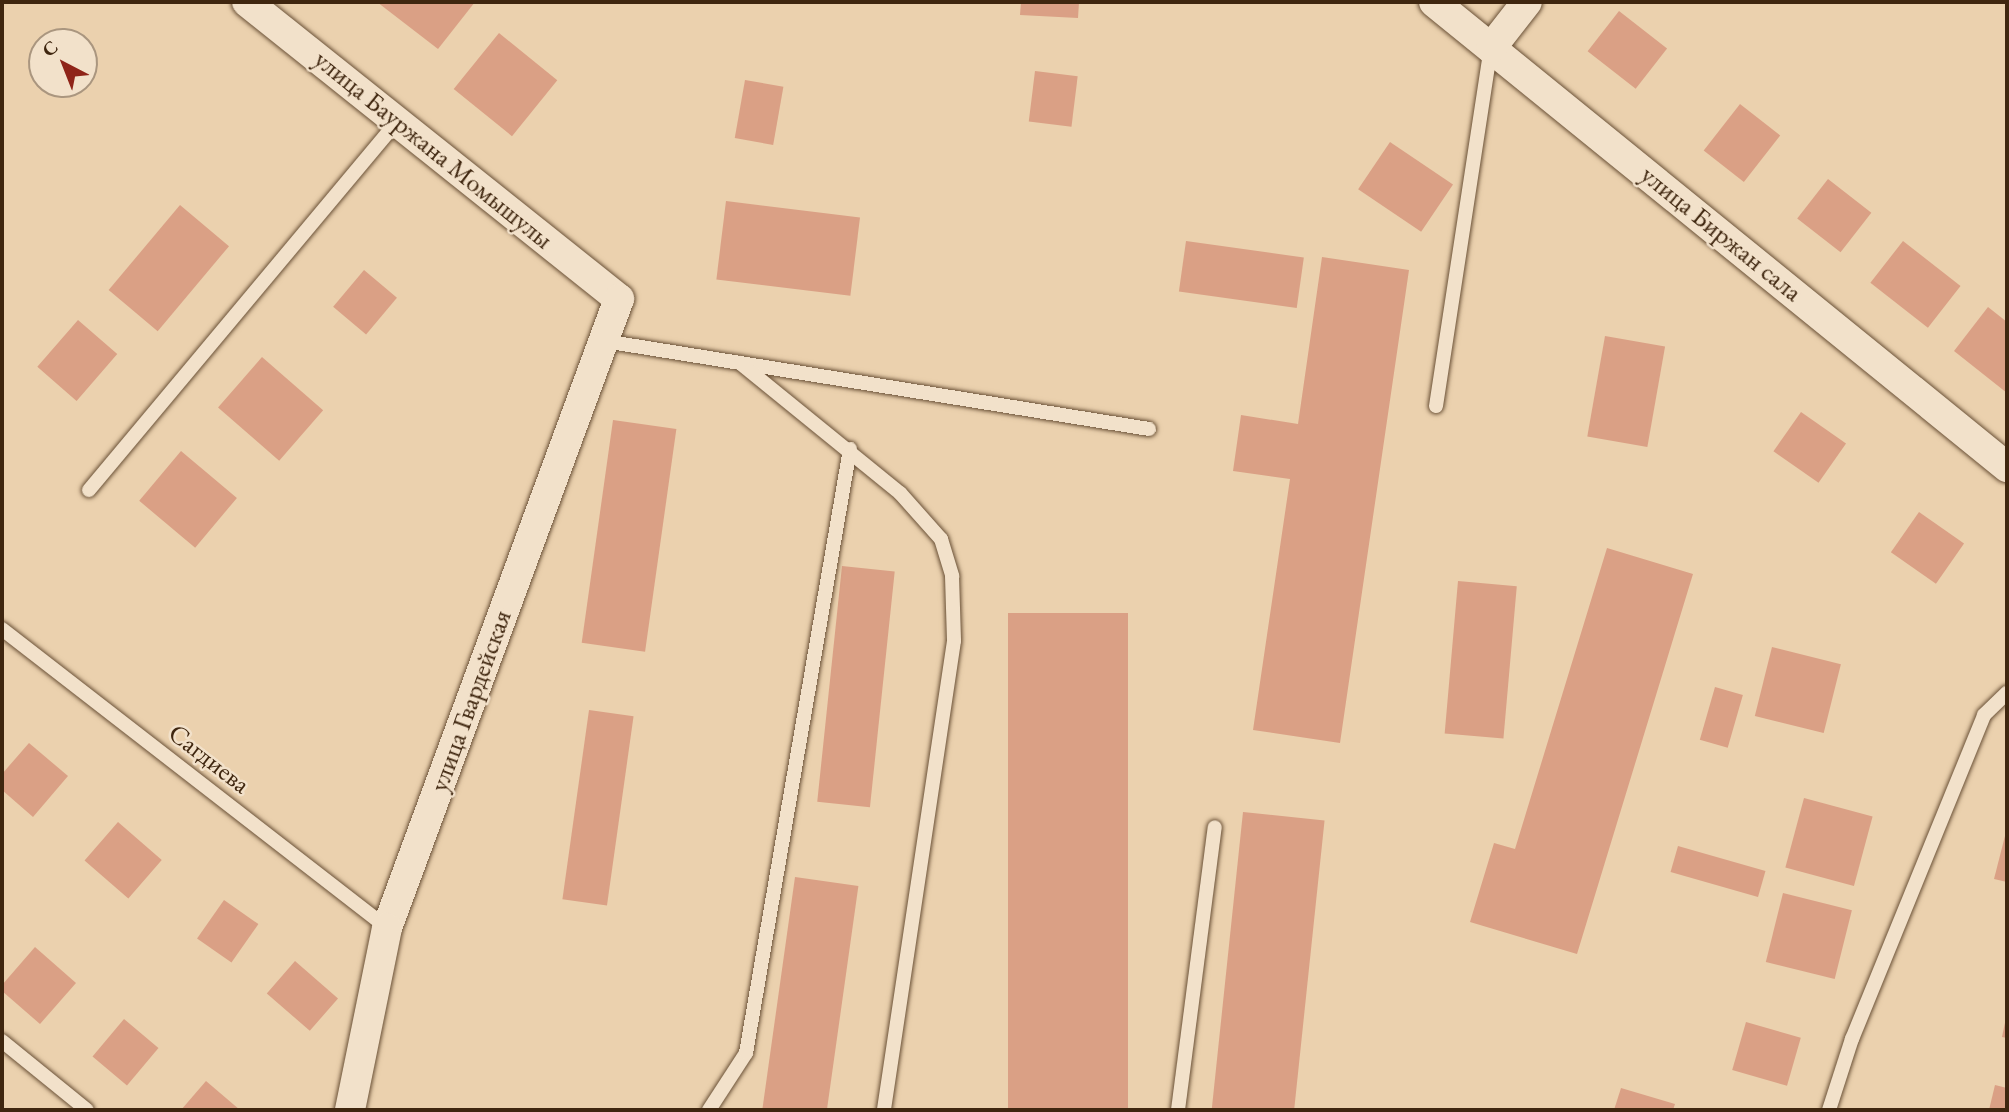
<!DOCTYPE html>
<meta charset="utf-8">
<style>
body{margin:0}
#map{position:relative;width:2009px;height:1112px;overflow:hidden;background:#ebd1ae;font-family:"EB Garamond",serif}
div>[style]{position:absolute}
.building>*{inset:0;background:#daa085;transform-origin:0 0}
.roads{filter:drop-shadow(0 0 2px #6a5137) drop-shadow(0 0 2px #6a5137)}
.service>*{height:14px;margin:-7px;padding:0 7px;transform-origin:7px;border-radius:7px;background:#f2e1ca}
.minor>*{height:30px;margin:-15px;padding:0 15px;transform-origin:15px;border-radius:15px;background:#f2e1ca}
span{translate:-50% -50%;white-space:nowrap;text-align:center;line-height:1.15;-webkit-text-stroke:5px #f2e1ca;paint-order:stroke}
.street-label{font-size:26px;color:#3f260f}
.frame{position:absolute;inset:0;border:4px solid #3f260f;pointer-events:none}
.north{position:absolute;left:28px;top:28px;width:70px;height:70px;box-sizing:border-box;background:#f2e1ca;border:2px solid #aa967f;border-radius:50%;rotate:318deg;font-size:19px;font-weight:700;line-height:28px;text-align:center;color:#3f260f}
.north::after{content:'';display:block;margin:auto;width:24px;height:32px;background:#8f2418;clip-path:polygon(50% 0,100% 100%,50% 72%,0 100%)}
</style>
<div id="map">
<div class="building">
<div style="clip-path:polygon(377px 2px,475px 2px,438px 49px)"></div>
<div style="clip-path:polygon(1021px 2px,1079px 2px,1078px 18px,1020px 15px)"></div>
<div style="left:1619px;top:11px;width:61px;height:51px;rotate:38deg"></div>
<div style="left:499px;top:33px;width:75px;height:72px;rotate:39deg"></div>
<div style="left:1035px;top:71px;width:43px;height:51px;rotate:7deg"></div>
<div style="left:745px;top:80px;width:39px;height:59px;rotate:10deg"></div>
<div style="left:1740px;top:104px;width:51px;height:59px;rotate:38deg"></div>
<div style="left:1390px;top:142px;width:76px;height:57px;rotate:34deg"></div>
<div style="left:1828px;top:179px;width:55px;height:50px;rotate:38deg"></div>
<div style="left:726px;top:201px;width:135px;height:79px;rotate:7deg"></div>
<div style="left:180px;top:205px;width:64px;height:111px;rotate:40deg"></div>
<div style="left:1186px;top:241px;width:119px;height:51px;rotate:8deg"></div>
<div style="left:1903px;top:241px;width:73px;height:53px;rotate:38deg"></div>
<div style="clip-path:polygon(1322px 257px,1409px 270px,1340px 743px,1253px 730px,1290px 479px,1233px 471px,1241px 415px,1298px 424px)"></div>
<div style="left:364px;top:270px;width:43px;height:48px;rotate:40deg"></div>
<div style="clip-path:polygon(1988px 307px,2007px 322px,2007px 393px,1954px 351px)"></div>
<div style="left:78px;top:320px;width:52px;height:62px;rotate:41deg"></div>
<div style="left:1605px;top:336px;width:61px;height:102px;rotate:10deg"></div>
<div style="left:262px;top:357px;width:81px;height:67px;rotate:41deg"></div>
<div style="left:1801px;top:412px;width:55px;height:48px;rotate:35deg"></div>
<div style="left:613px;top:420px;width:64px;height:225px;rotate:8deg"></div>
<div style="left:181px;top:451px;width:73px;height:65px;rotate:40deg"></div>
<div style="left:1919px;top:512px;width:55px;height:49px;rotate:35deg"></div>
<div style="clip-path:polygon(1607px 548px,1693px 574px,1577px 954px,1470px 922px,1494px 843px,1515px 849px)"></div>
<div style="left:842px;top:566px;width:53px;height:237px;rotate:6deg"></div>
<div style="left:1458px;top:581px;width:59px;height:153px;rotate:5deg"></div>
<div style="left:1008px;top:613px;width:120px;height:497px"></div>
<div style="left:1772px;top:647px;width:71px;height:71px;rotate:14deg"></div>
<div style="left:1715px;top:687px;width:29px;height:55px;rotate:16deg"></div>
<div style="left:589px;top:710px;width:45px;height:191px;rotate:8deg"></div>
<div style="clip-path:polygon(29px 743px,68px 776px,33px 817px,2px 790px,2px 774px)"></div>
<div style="left:1804px;top:798px;width:71px;height:72px;rotate:15deg"></div>
<div style="left:1243px;top:812px;width:82px;height:300px;rotate:6deg"></div>
<div style="left:118px;top:822px;width:58px;height:51px;rotate:41deg"></div>
<div style="clip-path:polygon(2006px 832px,2007px 832px,2007px 882px,1994px 879px)"></div>
<div style="left:1678px;top:846px;width:91px;height:27px;rotate:16deg"></div>
<div style="left:795px;top:877px;width:64px;height:235px;rotate:8deg"></div>
<div style="left:1783px;top:893px;width:71px;height:71px;rotate:14deg"></div>
<div style="left:224px;top:900px;width:42px;height:47px;rotate:35deg"></div>
<div style="clip-path:polygon(35px 947px,76px 983px,40px 1024px,2px 991px,2px 985px)"></div>
<div style="left:295px;top:961px;width:57px;height:43px;rotate:41deg"></div>
<div style="clip-path:polygon(2006px 1018px,2007px 1018px,2007px 1038px,2002px 1037px)"></div>
<div style="left:124px;top:1019px;width:45px;height:49px;rotate:40deg"></div>
<div style="left:1746px;top:1022px;width:57px;height:50px;rotate:16deg"></div>
<div style="clip-path:polygon(206px 1081px,240px 1110px,181px 1110px)"></div>
<div style="clip-path:polygon(1995px 1085px,2007px 1088px,2007px 1110px,1989px 1110px)"></div>
<div style="clip-path:polygon(1621px 1088px,1675px 1104px,1673px 1110px,1614px 1110px)"></div>
</div>
<div class="roads">
<div class="service">
<div style="left:604px;top:341px;width:552px;rotate:9.17deg"></div>
<div style="left:740px;top:363px;width:206px;rotate:39.1deg"></div>
<div style="left:900px;top:493px;width:62px;rotate:48.3deg"></div>
<div style="left:941px;top:539px;width:39px;rotate:73deg"></div>
<div style="left:952px;top:576px;width:65px;rotate:88.2deg"></div>
<div style="left:954px;top:641px;width:474px;rotate:98.5deg"></div>
<div style="left:1436px;top:406px;width:362px;rotate:-81.3deg"></div>
<div style="left:89px;top:490px;width:480px;rotate:-50.1deg"></div>
<div style="left:2px;top:629px;width:487px;rotate:37.8deg"></div>
<div style="left:2px;top:1041px;width:109px;rotate:39.1deg"></div>
<div style="left:709px;top:1110px;width:68px;rotate:-57deg"></div>
<div style="left:746px;top:1053px;width:613px;rotate:-80.23deg"></div>
<div style="left:1178px;top:1110px;width:285px;rotate:-82.6deg"></div>
<div style="left:1829px;top:1110px;width:75px;rotate:-72.1deg"></div>
<div style="left:1852px;top:1039px;width:350px;rotate:-67.8deg"></div>
<div style="left:1984px;top:715px;width:32px;rotate:-44deg"></div>
</div>
<div class="minor">
<div style="left:247px;top:2px;width:476px;rotate:38.6deg"></div>
<div style="left:619px;top:299px;width:670px;rotate:110.25deg"></div>
<div style="left:387px;top:928px;width:186px;rotate:101.5deg"></div>
<div style="left:1434px;top:2px;width:738px;rotate:39.06deg"></div>
<div style="left:1491px;top:48px;width:58px;rotate:-52deg"></div>
</div>
</div>
<div class="street-label">
<span style="left:433px;top:150px;rotate:39deg">улица Бауржана Момышулы</span>
<span style="left:1721px;top:234px;rotate:39deg">улица Биржан сала</span>
<span style="left:471px;top:701px;rotate:-70deg">улица Гвардейская</span>
<span style="left:209px;top:759px;rotate:38deg">Сагдиева</span>
</div>
<div class="frame"></div>
<div class="north">С</div>
</div>
